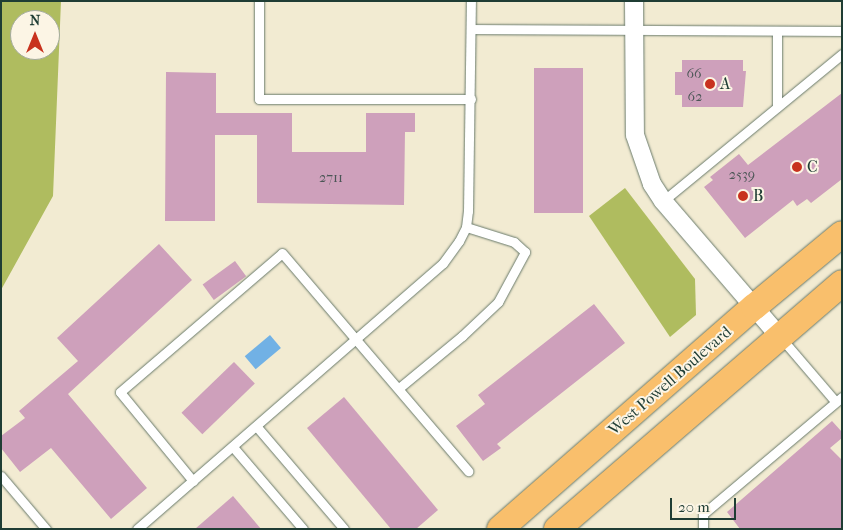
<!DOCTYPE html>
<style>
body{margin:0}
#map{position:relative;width:843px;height:530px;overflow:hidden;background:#f2ebd2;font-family:"IM FELL French Canon",serif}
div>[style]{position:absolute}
.green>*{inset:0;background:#afbc5f}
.water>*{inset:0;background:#71b1e5;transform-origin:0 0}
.building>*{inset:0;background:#cea0bb;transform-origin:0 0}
.roads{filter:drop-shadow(0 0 1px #697a6b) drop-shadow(0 0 1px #697a6b)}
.lane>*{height:9px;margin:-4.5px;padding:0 4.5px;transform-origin:4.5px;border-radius:4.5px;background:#fff}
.street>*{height:18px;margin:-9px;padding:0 9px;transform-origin:9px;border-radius:9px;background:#fff}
.primary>*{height:26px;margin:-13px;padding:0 13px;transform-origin:13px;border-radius:13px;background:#f9bf6c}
.dots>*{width:14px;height:14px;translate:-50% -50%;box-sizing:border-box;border:2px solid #fcf5e5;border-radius:50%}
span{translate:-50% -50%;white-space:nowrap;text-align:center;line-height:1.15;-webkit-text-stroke:4px #fcf5e5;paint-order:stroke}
.number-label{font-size:14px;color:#4b5656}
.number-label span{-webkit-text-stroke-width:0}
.poi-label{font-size:16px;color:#1f3d34}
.left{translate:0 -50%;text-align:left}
.street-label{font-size:16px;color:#1f3d34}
.frame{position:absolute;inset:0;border:2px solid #1f3d34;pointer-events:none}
.north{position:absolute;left:10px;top:10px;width:50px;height:50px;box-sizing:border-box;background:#fcf5e5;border:1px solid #a4ab9e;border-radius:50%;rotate:0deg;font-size:14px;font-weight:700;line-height:20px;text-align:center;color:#1f3d34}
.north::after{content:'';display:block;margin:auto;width:18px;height:22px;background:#c8321e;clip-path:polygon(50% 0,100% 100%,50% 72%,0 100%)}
.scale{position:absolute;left:670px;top:498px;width:66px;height:22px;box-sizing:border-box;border:2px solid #1f3d34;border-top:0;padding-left:6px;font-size:15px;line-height:18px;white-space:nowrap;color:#1f3d34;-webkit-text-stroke:4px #fcf5e5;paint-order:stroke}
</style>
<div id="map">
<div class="green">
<div style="clip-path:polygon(evenodd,1px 1px,61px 1px,53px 196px,1px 290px,1px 1px,20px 20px,50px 20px,50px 50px,20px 50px,20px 20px)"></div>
<div style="clip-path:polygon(625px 188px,695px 279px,696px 315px,670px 337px,589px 216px)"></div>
</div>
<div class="water">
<div style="left:270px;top:335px;width:17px;height:33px;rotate:50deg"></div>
</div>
<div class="building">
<div style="clip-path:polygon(682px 60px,743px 60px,743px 71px,746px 71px,743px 107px,682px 107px,682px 95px,675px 95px,675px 72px,682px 72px)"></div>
<div style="left:534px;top:68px;width:49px;height:145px"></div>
<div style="clip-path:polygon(166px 72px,216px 73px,216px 113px,292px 113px,292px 152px,366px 152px,366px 113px,415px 113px,415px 132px,405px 132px,404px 205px,257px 203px,257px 135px,215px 135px,215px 221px,165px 221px)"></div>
<div style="clip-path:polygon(842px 93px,842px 179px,811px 203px,807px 199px,797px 206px,793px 200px,745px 238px,704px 187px,713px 180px,710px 177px,739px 154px,748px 165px)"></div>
<div style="clip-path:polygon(159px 244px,192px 280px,68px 394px,147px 488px,111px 519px,51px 448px,20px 472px,1px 448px,1px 436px,25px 418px,19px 411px,78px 361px,57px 338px)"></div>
<div style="left:235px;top:261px;width:19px;height:40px;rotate:54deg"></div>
<div style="clip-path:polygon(594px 304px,625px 343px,497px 444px,501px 448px,483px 461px,456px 426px,485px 404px,478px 395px)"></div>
<div style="left:234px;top:362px;width:30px;height:73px;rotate:46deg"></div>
<div style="clip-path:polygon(344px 397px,438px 510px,416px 529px,391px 529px,307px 428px)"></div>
<div style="clip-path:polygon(832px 421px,842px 432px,842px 438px,830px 448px,842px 460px,842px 529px,740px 529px,727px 512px)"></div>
<div style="clip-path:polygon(233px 496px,261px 529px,195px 529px)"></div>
</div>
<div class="roads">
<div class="lane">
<div style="left:259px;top:1px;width:98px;rotate:90deg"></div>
<div style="left:259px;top:99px;width:212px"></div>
<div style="left:471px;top:29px;width:371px;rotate:0.3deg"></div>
<div style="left:777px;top:32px;width:75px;rotate:90deg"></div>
<div style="left:663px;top:201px;width:232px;rotate:-39.4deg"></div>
<div style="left:782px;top:339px;width:82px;rotate:49.5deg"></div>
<div style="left:399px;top:388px;width:82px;rotate:-39.5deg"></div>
<div style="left:462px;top:336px;width:50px;rotate:-43.4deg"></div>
<div style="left:498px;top:302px;width:57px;rotate:-61.6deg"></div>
<div style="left:525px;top:252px;width:15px;rotate:-138deg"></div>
<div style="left:514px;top:242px;width:50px;rotate:-162.6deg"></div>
<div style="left:257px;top:427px;width:134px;rotate:49.5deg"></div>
<div style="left:233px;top:447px;width:108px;rotate:49.5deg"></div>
<div style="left:1px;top:476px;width:70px;rotate:49.7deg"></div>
<div style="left:193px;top:481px;width:115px;rotate:-129.4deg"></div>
<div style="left:120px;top:392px;width:213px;rotate:-40.6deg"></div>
<div style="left:282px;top:253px;width:287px;rotate:49.5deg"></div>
<div style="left:137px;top:529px;width:405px;rotate:-41deg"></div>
<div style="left:443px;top:263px;width:27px;rotate:-54deg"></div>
<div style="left:459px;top:241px;width:16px;rotate:-63deg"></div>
<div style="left:466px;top:227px;width:16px;rotate:-83deg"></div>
<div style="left:468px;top:211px;width:210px;rotate:-89.2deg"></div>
<div style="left:703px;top:529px;width:15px;rotate:-90deg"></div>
<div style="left:703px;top:514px;width:182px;rotate:-40.1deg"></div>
</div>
<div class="street">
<div style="left:634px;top:1px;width:134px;rotate:89.6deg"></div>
<div style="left:635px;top:135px;width:52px;rotate:70.9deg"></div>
<div style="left:652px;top:184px;width:20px;rotate:57deg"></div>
<div style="left:663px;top:201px;width:178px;rotate:49.3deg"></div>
</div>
<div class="primary">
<div style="left:500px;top:529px;width:337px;rotate:-41.2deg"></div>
<div style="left:754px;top:307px;width:114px;rotate:-39.7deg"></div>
<div style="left:557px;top:529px;width:376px;rotate:-40.8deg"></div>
</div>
</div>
<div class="dots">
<div style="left:710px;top:84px;background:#c8321e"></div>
<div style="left:797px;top:167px;background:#c8321e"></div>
<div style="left:743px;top:196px;background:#c8321e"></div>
</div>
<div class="number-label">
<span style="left:694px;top:74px">66</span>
<span style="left:695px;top:97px">62</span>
<span style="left:742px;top:175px">2539</span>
<span style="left:331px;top:178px">2711</span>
</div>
<div class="poi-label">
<span class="left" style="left:720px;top:84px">A</span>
<span class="left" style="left:807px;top:167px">C</span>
<span class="left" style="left:753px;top:196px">B</span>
</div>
<div class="street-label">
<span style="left:670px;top:381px;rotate:-41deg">West Powell Boulevard</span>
</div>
<div class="frame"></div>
<div class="north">N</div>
<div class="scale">20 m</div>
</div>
